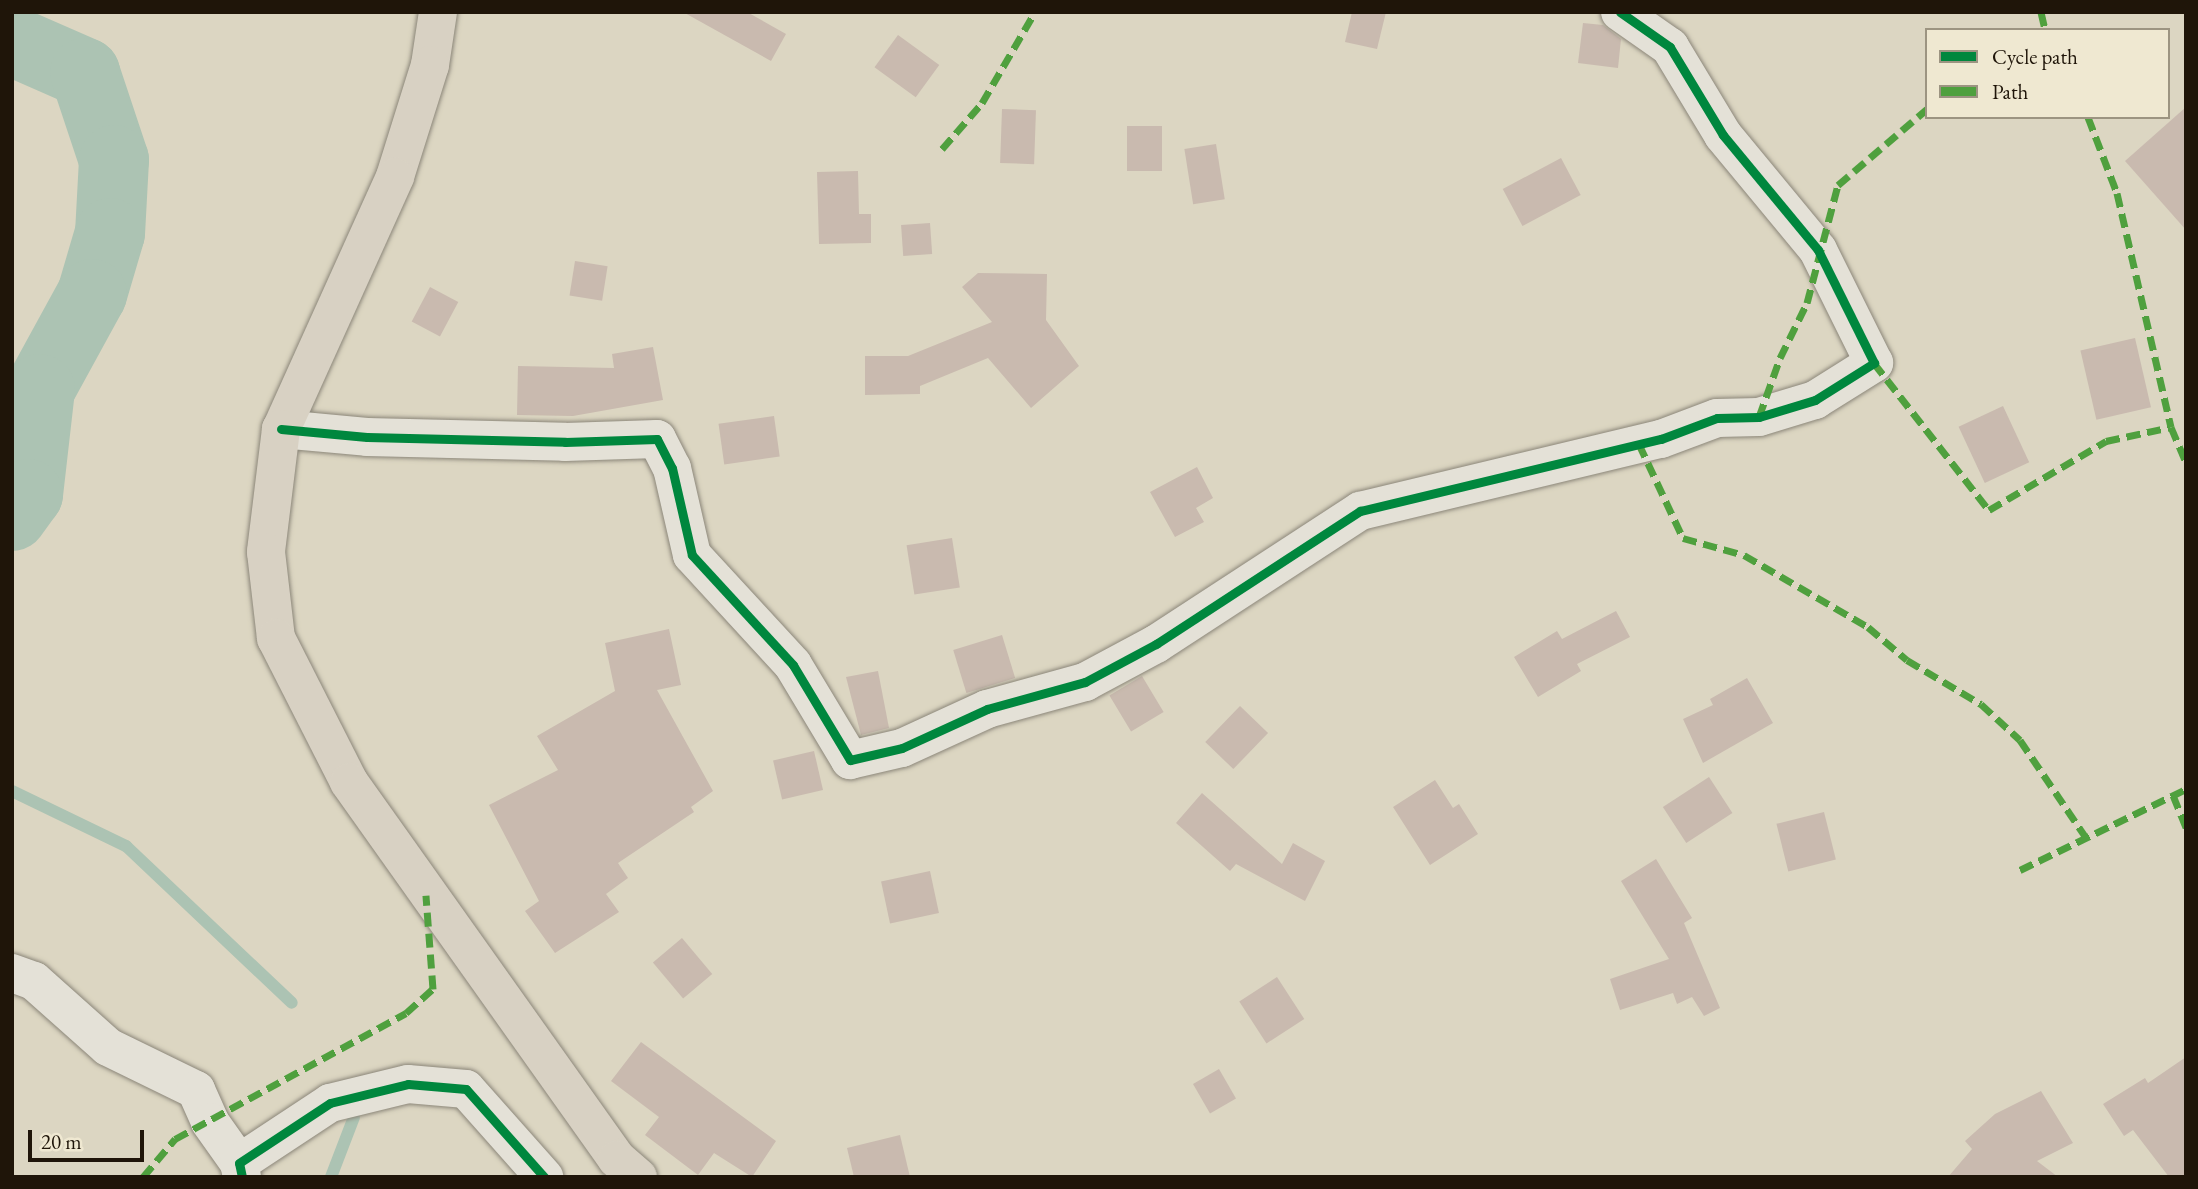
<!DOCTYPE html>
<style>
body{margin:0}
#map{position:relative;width:2198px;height:1189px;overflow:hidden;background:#dcd6c2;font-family:"EB Garamond",serif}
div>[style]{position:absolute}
.stream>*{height:12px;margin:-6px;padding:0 6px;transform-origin:6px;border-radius:6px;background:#acc3b3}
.river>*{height:70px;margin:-35px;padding:0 35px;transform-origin:35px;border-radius:35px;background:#acc3b3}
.building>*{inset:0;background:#c9baaf;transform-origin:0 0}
.roads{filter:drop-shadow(0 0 2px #8b8679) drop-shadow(0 0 2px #8b8679)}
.minor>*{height:38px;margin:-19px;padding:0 19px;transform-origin:19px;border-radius:19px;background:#e4e1d7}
.major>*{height:38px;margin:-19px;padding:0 19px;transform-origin:19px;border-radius:19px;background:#d8d1c3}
.quiet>*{height:7px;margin-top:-3.5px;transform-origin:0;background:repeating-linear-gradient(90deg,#4fa03e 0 14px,transparent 0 21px)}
.cycleway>*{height:9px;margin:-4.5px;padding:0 4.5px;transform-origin:4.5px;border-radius:4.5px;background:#00873e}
span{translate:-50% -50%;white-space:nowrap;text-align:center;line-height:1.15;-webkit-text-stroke:7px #efe8d1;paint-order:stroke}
.frame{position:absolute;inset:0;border:14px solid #1f1509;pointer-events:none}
.legend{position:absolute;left:1925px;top:28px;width:245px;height:91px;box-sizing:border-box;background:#efe8d1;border:2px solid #9c9481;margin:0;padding:9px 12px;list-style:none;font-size:21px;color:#1f1509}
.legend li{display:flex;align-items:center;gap:14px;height:35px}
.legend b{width:35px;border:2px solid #9c9481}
.scale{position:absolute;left:28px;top:1130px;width:116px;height:32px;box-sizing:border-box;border:4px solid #1f1509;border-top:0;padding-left:9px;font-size:21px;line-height:24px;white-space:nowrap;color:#1f1509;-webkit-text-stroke:5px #efe8d1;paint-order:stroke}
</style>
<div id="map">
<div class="stream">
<div style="left:12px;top:791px;width:127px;rotate:25.8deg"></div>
<div style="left:126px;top:846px;width:228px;rotate:43.4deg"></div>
<div style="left:331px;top:1177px;width:64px;rotate:-69deg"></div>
</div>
<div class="river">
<div style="left:12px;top:41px;width:80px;rotate:23.7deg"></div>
<div style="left:85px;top:73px;width:92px;rotate:71.6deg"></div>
<div style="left:114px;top:160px;width:73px;rotate:93.1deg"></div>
<div style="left:110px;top:233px;width:64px;rotate:106.4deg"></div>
<div style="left:92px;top:294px;width:108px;rotate:118.7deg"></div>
<div style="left:40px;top:389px;width:106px;rotate:96.5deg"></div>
<div style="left:28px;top:494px;width:27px;rotate:126deg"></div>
</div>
<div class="building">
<div style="clip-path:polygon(683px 12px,747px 12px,786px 34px,771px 61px)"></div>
<div style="clip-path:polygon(1352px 12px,1386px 12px,1377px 49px,1345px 42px)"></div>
<div style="clip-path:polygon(1583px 23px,1603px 25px,1621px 39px,1618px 68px,1578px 63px)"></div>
<div style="left:898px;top:35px;width:51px;height:40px;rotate:36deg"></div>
<div style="clip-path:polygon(2186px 107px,2186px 230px,2125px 161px)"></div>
<div style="left:1002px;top:109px;width:34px;height:54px;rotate:2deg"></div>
<div style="left:1127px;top:126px;width:35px;height:45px"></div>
<div style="left:1216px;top:144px;width:56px;height:32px;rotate:81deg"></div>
<div style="left:1561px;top:158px;width:42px;height:66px;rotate:62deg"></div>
<div style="clip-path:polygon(858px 171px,859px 214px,871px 214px,871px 243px,819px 244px,817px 172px)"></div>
<div style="left:930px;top:223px;width:31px;height:29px;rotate:86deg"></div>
<div style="left:575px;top:261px;width:33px;height:35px;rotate:9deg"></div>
<div style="clip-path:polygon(978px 273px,1047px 274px,1046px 320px,1079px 366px,1031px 408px,988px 358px,920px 386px,920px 394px,865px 395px,865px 356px,908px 356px,992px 322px,962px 287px)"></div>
<div style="left:430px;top:287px;width:32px;height:39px;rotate:28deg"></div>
<div style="left:2135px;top:338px;width:71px;height:56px;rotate:77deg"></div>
<div style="clip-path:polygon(653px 347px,663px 400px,573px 416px,517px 415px,518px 366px,614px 368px,612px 354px)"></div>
<div style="left:2003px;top:406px;width:62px;height:49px;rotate:65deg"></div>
<div style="left:774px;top:416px;width:41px;height:56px;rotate:82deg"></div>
<div style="clip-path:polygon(1197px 467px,1213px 498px,1196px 508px,1204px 522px,1175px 537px,1150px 492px)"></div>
<div style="left:952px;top:538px;width:50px;height:46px;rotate:81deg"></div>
<div style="clip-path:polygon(1616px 611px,1630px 637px,1577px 664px,1581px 671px,1538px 697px,1514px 657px,1557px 631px,1562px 639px)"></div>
<div style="clip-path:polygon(669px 629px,681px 685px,657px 690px,713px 791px,691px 807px,694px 812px,618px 863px,628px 878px,606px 894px,619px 912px,555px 953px,525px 911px,539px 901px,489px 805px,558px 770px,537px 736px,615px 691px,605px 643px)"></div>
<div style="left:1002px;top:635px;width:45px;height:51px;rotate:73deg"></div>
<div style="clip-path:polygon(878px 671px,889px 728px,861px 735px,846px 677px)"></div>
<div style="left:1142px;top:676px;width:42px;height:38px;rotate:59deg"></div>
<div style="clip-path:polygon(1747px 678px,1773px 723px,1703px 763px,1683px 719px,1713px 705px,1710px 699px)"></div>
<div style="left:1240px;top:706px;width:39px;height:50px;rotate:44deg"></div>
<div style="left:814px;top:751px;width:40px;height:42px;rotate:77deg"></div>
<div style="left:1709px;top:777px;width:43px;height:55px;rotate:57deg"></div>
<div style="clip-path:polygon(1435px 780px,1453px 808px,1459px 804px,1478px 834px,1430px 865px,1393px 807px)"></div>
<div style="clip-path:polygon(1202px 793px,1282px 864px,1293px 843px,1325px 861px,1305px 901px,1236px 864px,1230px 871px,1176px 823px)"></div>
<div style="left:1824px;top:812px;width:49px;height:49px;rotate:76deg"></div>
<div style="clip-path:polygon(1656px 859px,1692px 918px,1684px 923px,1720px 1008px,1704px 1016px,1692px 997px,1677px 1004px,1673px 993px,1620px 1010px,1610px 979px,1669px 959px,1621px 881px)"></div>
<div style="left:930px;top:871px;width:43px;height:50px;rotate:78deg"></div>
<div style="left:682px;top:938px;width:47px;height:38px;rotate:50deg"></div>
<div style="left:1277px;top:977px;width:50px;height:45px;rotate:57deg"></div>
<div style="clip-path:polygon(641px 1042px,776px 1141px,752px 1177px,714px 1153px,698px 1175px,645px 1135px,659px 1117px,611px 1081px)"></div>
<div style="clip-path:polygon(2186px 1057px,2186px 1177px,2169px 1177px,2133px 1130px,2124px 1136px,2103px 1104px,2145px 1078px,2148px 1083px)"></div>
<div style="left:1219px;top:1069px;width:34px;height:30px;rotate:60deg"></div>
<div style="clip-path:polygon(2041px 1091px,2073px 1143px,2037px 1161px,2058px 1177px,1948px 1177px,1972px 1149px,1965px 1141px,1995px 1114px)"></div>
<div style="clip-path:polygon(900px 1135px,910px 1177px,854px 1177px,847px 1148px)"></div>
</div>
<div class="roads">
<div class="minor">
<div style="left:281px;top:429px;width:86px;rotate:5.3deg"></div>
<div style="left:367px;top:437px;width:198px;rotate:1.4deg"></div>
<div style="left:565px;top:442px;width:92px;rotate:-1.9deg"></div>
<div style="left:657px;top:439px;width:33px;rotate:63deg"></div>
<div style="left:672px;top:468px;width:89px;rotate:77.1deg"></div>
<div style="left:692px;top:555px;width:149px;rotate:47.4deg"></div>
<div style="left:793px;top:665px;width:111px;rotate:59deg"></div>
<div style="left:850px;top:760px;width:53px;rotate:-13deg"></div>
<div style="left:902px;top:748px;width:94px;rotate:-24.6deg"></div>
<div style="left:987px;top:709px;width:102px;rotate:-15.4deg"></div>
<div style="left:1085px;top:682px;width:81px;rotate:-28.2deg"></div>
<div style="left:1156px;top:644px;width:244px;rotate:-33.1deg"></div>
<div style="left:1360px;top:511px;width:309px;rotate:-13.5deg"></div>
<div style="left:1661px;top:439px;width:60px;rotate:-20.6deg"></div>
<div style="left:1717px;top:418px;width:42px;rotate:-1.4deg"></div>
<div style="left:1759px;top:417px;width:59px;rotate:-16.9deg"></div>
<div style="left:1815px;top:400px;width:70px;rotate:-32.1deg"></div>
<div style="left:1874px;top:363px;width:126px;rotate:-116.4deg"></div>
<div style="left:1818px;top:250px;width:149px;rotate:-129.6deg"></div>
<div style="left:1723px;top:135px;width:103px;rotate:-121.1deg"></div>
<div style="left:1670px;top:47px;width:61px;rotate:-145deg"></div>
<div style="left:12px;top:973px;width:23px;rotate:20deg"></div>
<div style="left:34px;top:981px;width:99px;rotate:41.7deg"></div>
<div style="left:108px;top:1047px;width:98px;rotate:26deg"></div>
<div style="left:196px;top:1090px;width:35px;rotate:66deg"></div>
<div style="left:210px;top:1122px;width:50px;rotate:54.7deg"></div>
<div style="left:242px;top:1177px;width:14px;rotate:-102deg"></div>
<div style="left:239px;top:1163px;width:109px;rotate:-33.4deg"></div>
<div style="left:330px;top:1103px;width:80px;rotate:-13.7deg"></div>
<div style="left:408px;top:1084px;width:58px;rotate:4.9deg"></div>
<div style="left:466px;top:1089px;width:118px;rotate:48.4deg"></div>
</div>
<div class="major">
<div style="left:438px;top:12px;width:54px;rotate:98.6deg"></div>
<div style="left:430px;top:65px;width:117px;rotate:107.4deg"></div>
<div style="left:395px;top:177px;width:277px;rotate:114.3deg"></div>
<div style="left:281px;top:429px;width:124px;rotate:97deg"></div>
<div style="left:266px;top:552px;width:87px;rotate:83.4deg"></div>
<div style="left:276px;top:638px;width:161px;rotate:63.1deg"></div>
<div style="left:349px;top:782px;width:463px;rotate:54.6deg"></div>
<div style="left:617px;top:1159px;width:28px;rotate:41deg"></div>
</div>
</div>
<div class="quiet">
<div style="left:2041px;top:12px;width:18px;rotate:77deg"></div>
<div style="left:2088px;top:117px;width:81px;rotate:69.1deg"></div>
<div style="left:2117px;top:193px;width:240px;rotate:77deg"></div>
<div style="left:2171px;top:427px;width:38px;rotate:67deg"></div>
<div style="left:942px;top:149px;width:61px;rotate:-49deg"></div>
<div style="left:982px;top:103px;width:105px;rotate:-59.8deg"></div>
<div style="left:1874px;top:363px;width:187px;rotate:52deg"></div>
<div style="left:1989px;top:510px;width:136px;rotate:-30.5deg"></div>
<div style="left:2106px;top:441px;width:66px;rotate:-12.2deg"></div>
<div style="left:1759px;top:417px;width:63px;rotate:-70.4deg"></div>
<div style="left:1780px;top:358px;width:61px;rotate:-63.9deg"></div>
<div style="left:1807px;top:303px;width:122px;rotate:-75.3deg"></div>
<div style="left:1838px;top:185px;width:117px;rotate:-40.5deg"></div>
<div style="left:1639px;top:444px;width:104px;rotate:64.9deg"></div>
<div style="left:1683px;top:538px;width:63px;rotate:15.6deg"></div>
<div style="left:1744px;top:555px;width:143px;rotate:30.1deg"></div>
<div style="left:1868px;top:627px;width:51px;rotate:40.2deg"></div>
<div style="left:1907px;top:660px;width:86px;rotate:30.7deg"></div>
<div style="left:1981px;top:704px;width:53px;rotate:42.7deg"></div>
<div style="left:2020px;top:740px;width:120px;rotate:55.9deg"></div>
<div style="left:2173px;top:795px;width:35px;rotate:68deg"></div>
<div style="left:2020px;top:870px;width:185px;rotate:-26deg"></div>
<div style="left:143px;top:1177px;width:50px;rotate:-49.9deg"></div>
<div style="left:175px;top:1139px;width:263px;rotate:-28.6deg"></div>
<div style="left:406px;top:1013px;width:36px;rotate:-42deg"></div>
<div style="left:433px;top:989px;width:94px;rotate:-94.3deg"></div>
</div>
<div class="cycleway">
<div style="left:281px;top:429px;width:86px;rotate:5.3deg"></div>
<div style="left:367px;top:437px;width:198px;rotate:1.4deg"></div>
<div style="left:565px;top:442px;width:92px;rotate:-1.9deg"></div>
<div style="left:657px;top:439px;width:33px;rotate:63deg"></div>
<div style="left:672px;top:468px;width:89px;rotate:77.1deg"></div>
<div style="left:692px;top:555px;width:149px;rotate:47.4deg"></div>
<div style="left:793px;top:665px;width:111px;rotate:59deg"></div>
<div style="left:850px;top:760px;width:53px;rotate:-13deg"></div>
<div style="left:902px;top:748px;width:94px;rotate:-24.6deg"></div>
<div style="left:987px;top:709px;width:102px;rotate:-15.4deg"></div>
<div style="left:1085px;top:682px;width:81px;rotate:-28.2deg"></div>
<div style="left:1156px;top:644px;width:244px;rotate:-33.1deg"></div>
<div style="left:1360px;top:511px;width:309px;rotate:-13.5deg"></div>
<div style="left:1661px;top:439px;width:60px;rotate:-20.6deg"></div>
<div style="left:1717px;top:418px;width:42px;rotate:-1.4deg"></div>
<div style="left:1759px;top:417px;width:59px;rotate:-16.9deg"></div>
<div style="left:1815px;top:400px;width:70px;rotate:-32.1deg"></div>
<div style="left:1874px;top:363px;width:126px;rotate:-116.4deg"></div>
<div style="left:1818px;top:250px;width:149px;rotate:-129.6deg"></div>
<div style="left:1723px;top:135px;width:103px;rotate:-121.1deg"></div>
<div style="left:1670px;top:47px;width:61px;rotate:-145deg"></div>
<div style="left:242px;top:1177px;width:14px;rotate:-102deg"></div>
<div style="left:239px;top:1163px;width:109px;rotate:-33.4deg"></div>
<div style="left:330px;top:1103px;width:80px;rotate:-13.7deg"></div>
<div style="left:408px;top:1084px;width:58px;rotate:4.9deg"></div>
<div style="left:466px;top:1089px;width:118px;rotate:48.4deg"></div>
</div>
<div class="frame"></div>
<ul class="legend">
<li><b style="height:9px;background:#00873e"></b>Cycle path</li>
<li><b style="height:9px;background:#4fa03e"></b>Path</li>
</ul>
<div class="scale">20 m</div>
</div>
